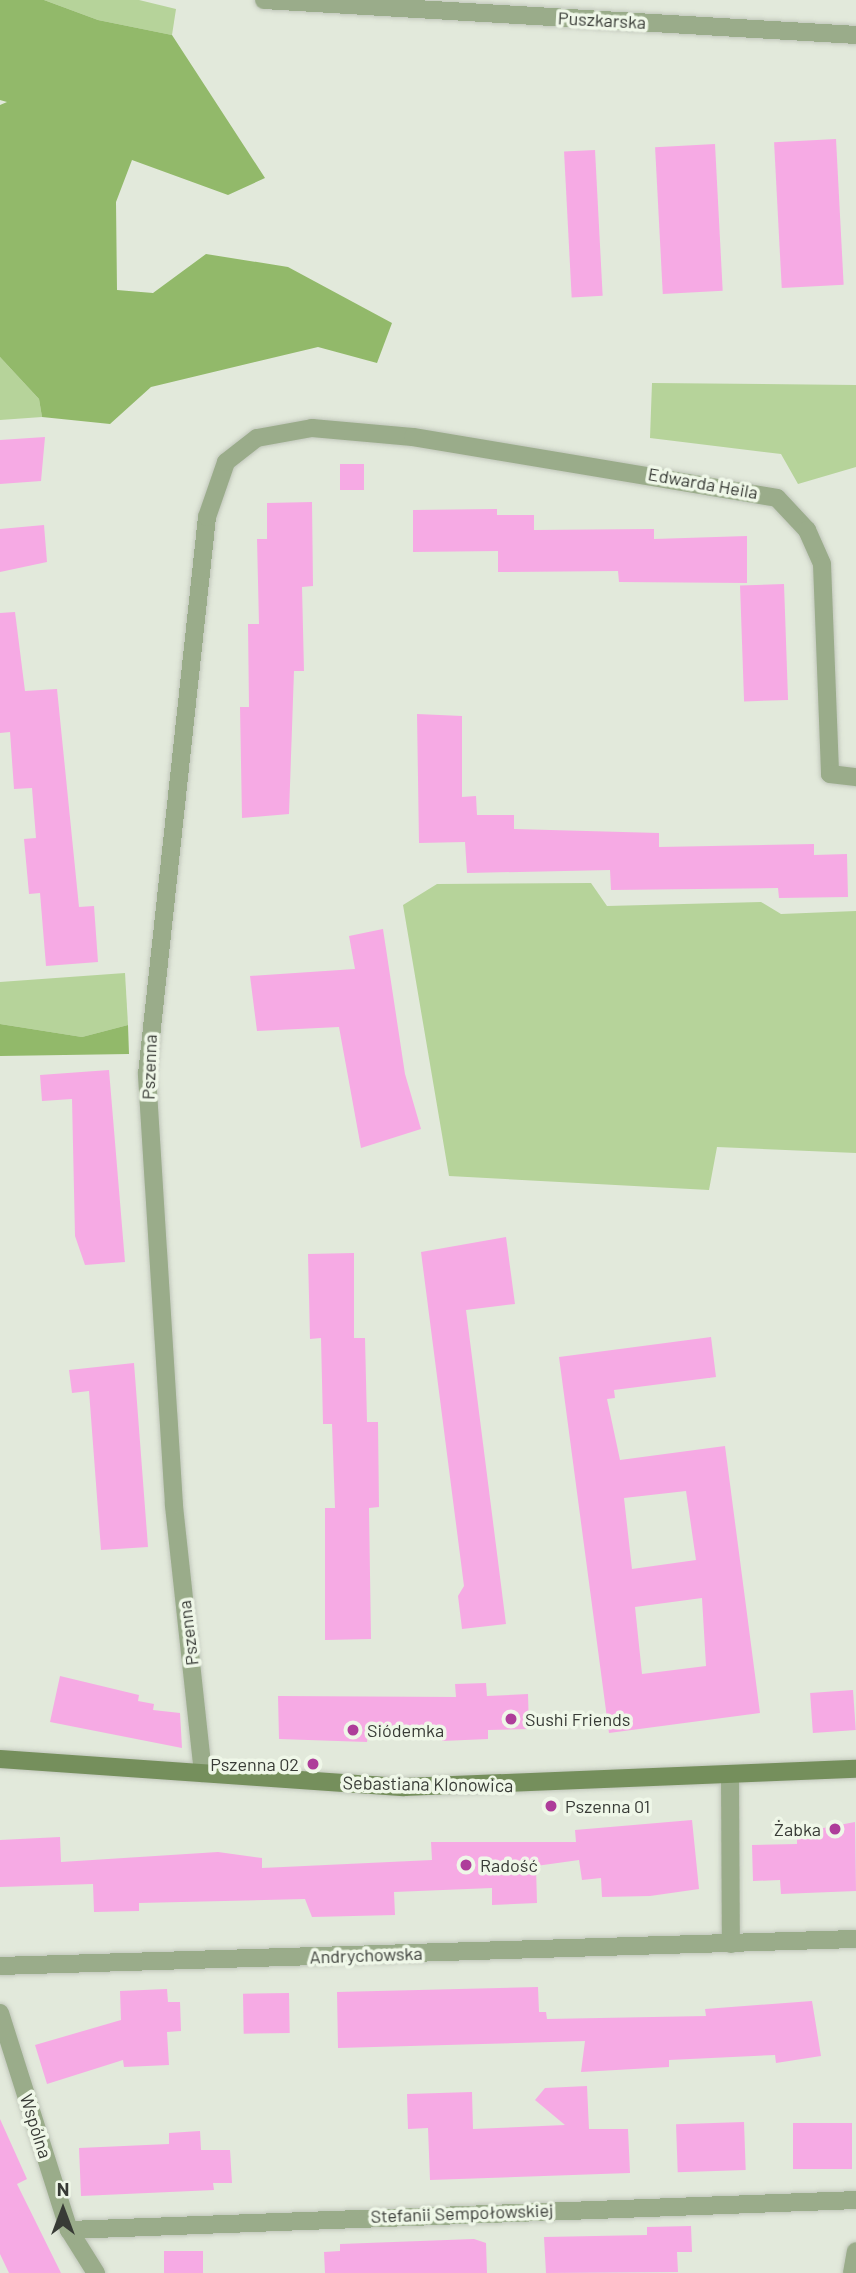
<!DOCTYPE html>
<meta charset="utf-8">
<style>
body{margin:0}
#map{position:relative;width:856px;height:2273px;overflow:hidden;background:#e2e9db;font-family:Barlow,sans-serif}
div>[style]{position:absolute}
.green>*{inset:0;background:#b6d39a}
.forest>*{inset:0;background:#92b96a}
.building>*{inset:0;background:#f6aae4;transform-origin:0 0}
.roads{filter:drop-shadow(0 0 2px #c0c6ba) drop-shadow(0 0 2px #c0c6ba)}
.street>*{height:18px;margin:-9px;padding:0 9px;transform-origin:9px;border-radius:9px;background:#9aac8a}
.secondary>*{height:18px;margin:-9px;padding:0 9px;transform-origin:9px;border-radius:9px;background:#758f5c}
.dots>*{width:19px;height:19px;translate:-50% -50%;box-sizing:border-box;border:4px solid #eff7e8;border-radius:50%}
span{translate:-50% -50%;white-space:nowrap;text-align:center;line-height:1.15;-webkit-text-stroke:7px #eff7e8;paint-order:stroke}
.street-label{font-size:18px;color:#383b36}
.poi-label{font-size:18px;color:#383b36}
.left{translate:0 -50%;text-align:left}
.right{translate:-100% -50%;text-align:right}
.north{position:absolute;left:28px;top:2175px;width:70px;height:70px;-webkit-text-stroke:5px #eff7e8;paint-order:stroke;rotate:0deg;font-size:19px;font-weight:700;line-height:28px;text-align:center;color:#383b36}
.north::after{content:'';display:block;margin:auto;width:24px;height:32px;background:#383b36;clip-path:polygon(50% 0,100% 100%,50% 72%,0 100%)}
</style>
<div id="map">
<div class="green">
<div style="clip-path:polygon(44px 0,139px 0,176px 9px,172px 35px,98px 20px)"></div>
<div style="clip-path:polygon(0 357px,39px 399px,42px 417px,0 420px)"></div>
<div style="clip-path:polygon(652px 383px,856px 385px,856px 467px,798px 484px,781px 454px,650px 438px)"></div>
<div style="clip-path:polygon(591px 883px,607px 906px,761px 902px,781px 914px,856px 911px,856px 1153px,717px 1147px,709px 1190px,449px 1176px,403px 905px,437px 884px)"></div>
<div style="clip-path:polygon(125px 973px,128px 1025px,82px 1037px,0 1024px,0 982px)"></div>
</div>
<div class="forest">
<div style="clip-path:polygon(0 0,44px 0,98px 20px,172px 35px,265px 178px,228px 195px,132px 160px,116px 202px,117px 290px,153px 293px,206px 254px,288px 267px,392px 323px,377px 363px,318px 347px,151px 387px,110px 424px,42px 417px,39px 399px,0 357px,0 105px,7px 102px,0 100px)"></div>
<div style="clip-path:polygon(0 1024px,82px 1037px,128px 1025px,129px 1054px,0 1056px)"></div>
</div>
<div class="building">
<div style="left:836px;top:139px;width:146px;height:62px;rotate:87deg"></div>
<div style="left:715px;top:144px;width:147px;height:60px;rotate:87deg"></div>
<div style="left:595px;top:150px;width:146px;height:31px;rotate:87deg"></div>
<div style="clip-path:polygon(45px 437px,41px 481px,0 484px,0 440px)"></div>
<div style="left:340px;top:464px;width:24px;height:26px"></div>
<div style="clip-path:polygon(312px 502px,313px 586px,302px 587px,304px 671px,294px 671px,289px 814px,242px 818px,240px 707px,249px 707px,248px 624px,259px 624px,257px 539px,267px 539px,267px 503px)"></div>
<div style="clip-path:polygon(497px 509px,497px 515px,534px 515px,534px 530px,654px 529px,654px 539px,747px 536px,747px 583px,619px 582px,618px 571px,498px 572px,498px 551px,413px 552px,413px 510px)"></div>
<div style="clip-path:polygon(44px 525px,47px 562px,0 572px,0 529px)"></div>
<div style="left:784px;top:584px;width:116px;height:44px;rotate:88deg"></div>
<div style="clip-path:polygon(15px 612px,25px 691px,57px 689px,79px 907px,94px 906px,98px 962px,46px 966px,40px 893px,29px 894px,24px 839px,36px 838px,32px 788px,14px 789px,10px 732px,0 733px,0 613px)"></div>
<div style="clip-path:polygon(417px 714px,462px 716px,462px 797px,476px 796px,477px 815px,514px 815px,514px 829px,659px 833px,659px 847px,814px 844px,814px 855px,847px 854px,848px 897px,779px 898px,778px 888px,611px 890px,610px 870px,467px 873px,465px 842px,419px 843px)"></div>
<div style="clip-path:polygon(383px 929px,405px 1074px,421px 1129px,361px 1148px,339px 1027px,257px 1031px,250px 976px,355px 969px,349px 936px)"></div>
<div style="clip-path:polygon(109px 1070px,125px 1262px,85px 1265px,75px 1236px,72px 1099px,42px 1101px,40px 1075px)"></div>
<div style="clip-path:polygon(506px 1237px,515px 1304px,466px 1310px,506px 1624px,462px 1629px,458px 1596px,464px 1586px,421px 1252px)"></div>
<div style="clip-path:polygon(354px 1253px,354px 1338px,365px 1338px,367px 1422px,378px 1422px,379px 1507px,369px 1508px,371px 1639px,325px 1640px,325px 1508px,335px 1508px,332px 1424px,323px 1424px,321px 1338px,310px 1339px,308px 1254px)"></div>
<div style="clip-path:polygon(evenodd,711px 1337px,716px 1377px,614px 1390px,615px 1398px,607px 1399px,620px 1460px,725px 1446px,760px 1713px,609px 1733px,559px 1357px,711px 1337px,686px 1491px,696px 1560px,632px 1569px,624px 1498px,686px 1491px,711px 1337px,702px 1598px,706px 1666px,642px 1674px,635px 1607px,702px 1598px)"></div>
<div style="clip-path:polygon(134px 1363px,148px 1547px,101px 1550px,89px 1391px,72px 1393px,69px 1370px)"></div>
<div style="clip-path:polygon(60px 1676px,139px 1695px,138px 1701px,154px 1704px,153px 1710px,180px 1713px,182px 1748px,50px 1722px)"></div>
<div style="clip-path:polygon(486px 1683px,487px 1696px,528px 1694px,529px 1729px,488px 1730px,488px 1739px,442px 1741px,441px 1732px,368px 1733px,367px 1742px,279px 1739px,278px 1696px,456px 1697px,455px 1684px)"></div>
<div style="left:853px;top:1690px;width:40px;height:43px;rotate:86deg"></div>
<div style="clip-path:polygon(692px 1820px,699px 1889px,650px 1896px,602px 1897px,601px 1878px,582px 1880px,579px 1860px,536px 1866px,537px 1903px,492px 1905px,492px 1888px,394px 1892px,395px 1915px,312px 1917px,305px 1899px,139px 1903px,139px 1911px,94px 1912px,93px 1884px,0 1887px,0 1840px,60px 1837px,61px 1862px,218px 1852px,262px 1858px,262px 1868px,432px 1860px,431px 1842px,576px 1842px,575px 1830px)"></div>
<div style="clip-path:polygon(855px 1822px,856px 1891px,781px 1894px,780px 1880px,753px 1881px,752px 1845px,797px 1844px,797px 1833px)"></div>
<div style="clip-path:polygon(538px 1987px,539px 2012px,546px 2012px,547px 2019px,706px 2016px,705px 2009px,812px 2001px,821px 2056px,776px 2063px,775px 2055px,669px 2060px,669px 2067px,581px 2072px,585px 2041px,338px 2048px,337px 1992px)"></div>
<div style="clip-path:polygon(167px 1989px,168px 2002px,180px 2002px,181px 2031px,167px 2032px,169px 2065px,124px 2067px,123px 2060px,47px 2084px,35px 2045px,121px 2020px,120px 1991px)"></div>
<div style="left:289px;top:1993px;width:40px;height:46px;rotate:89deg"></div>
<div style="clip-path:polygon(587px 2086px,589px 2129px,628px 2129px,630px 2173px,430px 2180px,428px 2128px,408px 2129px,407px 2094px,472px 2092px,473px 2129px,565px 2125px,535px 2100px,545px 2088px)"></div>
<div style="clip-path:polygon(0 2119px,27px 2179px,17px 2184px,61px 2273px,9px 2273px,0 2254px)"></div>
<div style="left:744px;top:2122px;width:48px;height:68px;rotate:88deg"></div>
<div style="left:793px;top:2123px;width:59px;height:46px"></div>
<div style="clip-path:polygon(200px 2131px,201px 2150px,230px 2150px,232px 2183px,213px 2183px,214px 2190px,81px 2196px,79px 2148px,169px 2144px,169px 2133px)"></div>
<div style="clip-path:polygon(691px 2226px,692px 2252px,677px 2252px,678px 2272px,546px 2273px,544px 2237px,647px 2235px,647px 2227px)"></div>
<div style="clip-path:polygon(474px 2239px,486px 2243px,487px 2273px,325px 2273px,324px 2252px,340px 2251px,340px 2244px)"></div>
<div style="left:164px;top:2251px;width:39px;height:22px"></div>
</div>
<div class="roads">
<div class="street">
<div style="left:264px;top:0;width:593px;rotate:3.38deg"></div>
<div style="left:203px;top:1773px;width:270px;rotate:-96.2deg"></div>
<div style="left:174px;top:1505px;width:432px;rotate:-93.6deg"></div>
<div style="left:147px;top:1074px;width:560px;rotate:-83.85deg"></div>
<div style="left:207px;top:517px;width:58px;rotate:-70.9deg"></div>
<div style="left:226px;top:462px;width:39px;rotate:-38deg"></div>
<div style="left:257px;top:438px;width:56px;rotate:-10.3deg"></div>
<div style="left:312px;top:428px;width:101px;rotate:5.1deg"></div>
<div style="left:413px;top:437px;width:369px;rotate:9.5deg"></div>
<div style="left:777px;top:498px;width:44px;rotate:46.8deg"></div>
<div style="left:807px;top:530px;width:37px;rotate:66deg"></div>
<div style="left:822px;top:564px;width:210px;rotate:87.8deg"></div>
<div style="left:830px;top:774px;width:26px;rotate:7deg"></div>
<div style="left:730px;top:1776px;width:168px;rotate:89.7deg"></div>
<div style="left:0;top:1966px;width:856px;rotate:-1.81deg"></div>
<div style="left:0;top:2013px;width:228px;rotate:72.4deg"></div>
<div style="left:69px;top:2230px;width:51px;rotate:57.9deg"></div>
<div style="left:69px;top:2230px;width:788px;rotate:-2.18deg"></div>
<div style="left:852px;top:2273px;width:22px;rotate:-80deg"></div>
</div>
<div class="secondary">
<div style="left:0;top:1759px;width:405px;rotate:4deg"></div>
<div style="left:404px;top:1787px;width:452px;rotate:-2.3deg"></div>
</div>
</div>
<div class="dots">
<div style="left:511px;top:1719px;background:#ae3d9a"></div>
<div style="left:353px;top:1730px;background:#ae3d9a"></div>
<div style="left:313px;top:1764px;background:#ae3d9a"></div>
<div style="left:551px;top:1806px;background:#ae3d9a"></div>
<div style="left:835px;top:1829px;background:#ae3d9a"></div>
<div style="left:466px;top:1865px;background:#ae3d9a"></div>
</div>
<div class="street-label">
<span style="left:602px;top:20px;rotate:3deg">Puszkarska</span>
<span style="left:703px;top:483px;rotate:10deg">Edwarda Heila</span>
<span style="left:149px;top:1067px;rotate:-88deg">Pszenna</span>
<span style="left:188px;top:1633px;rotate:-97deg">Pszenna</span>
<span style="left:428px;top:1784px;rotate:1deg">Sebastiana Klonowica</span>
<span style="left:366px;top:1955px;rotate:-2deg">Andrychowska</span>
<span style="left:36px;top:2126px;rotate:72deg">Wspólna</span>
<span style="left:462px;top:2213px;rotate:-2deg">Stefanii Sempołowskiej</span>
</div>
<div class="poi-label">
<span class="left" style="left:525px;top:1719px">Sushi Friends</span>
<span class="left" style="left:367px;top:1730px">Siódemka</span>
<span class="right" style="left:299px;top:1764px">Pszenna 02</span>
<span class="left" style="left:565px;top:1806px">Pszenna 01</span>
<span class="right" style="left:821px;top:1829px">Żabka</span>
<span class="left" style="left:480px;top:1865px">Radość</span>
</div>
<div class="north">N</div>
</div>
